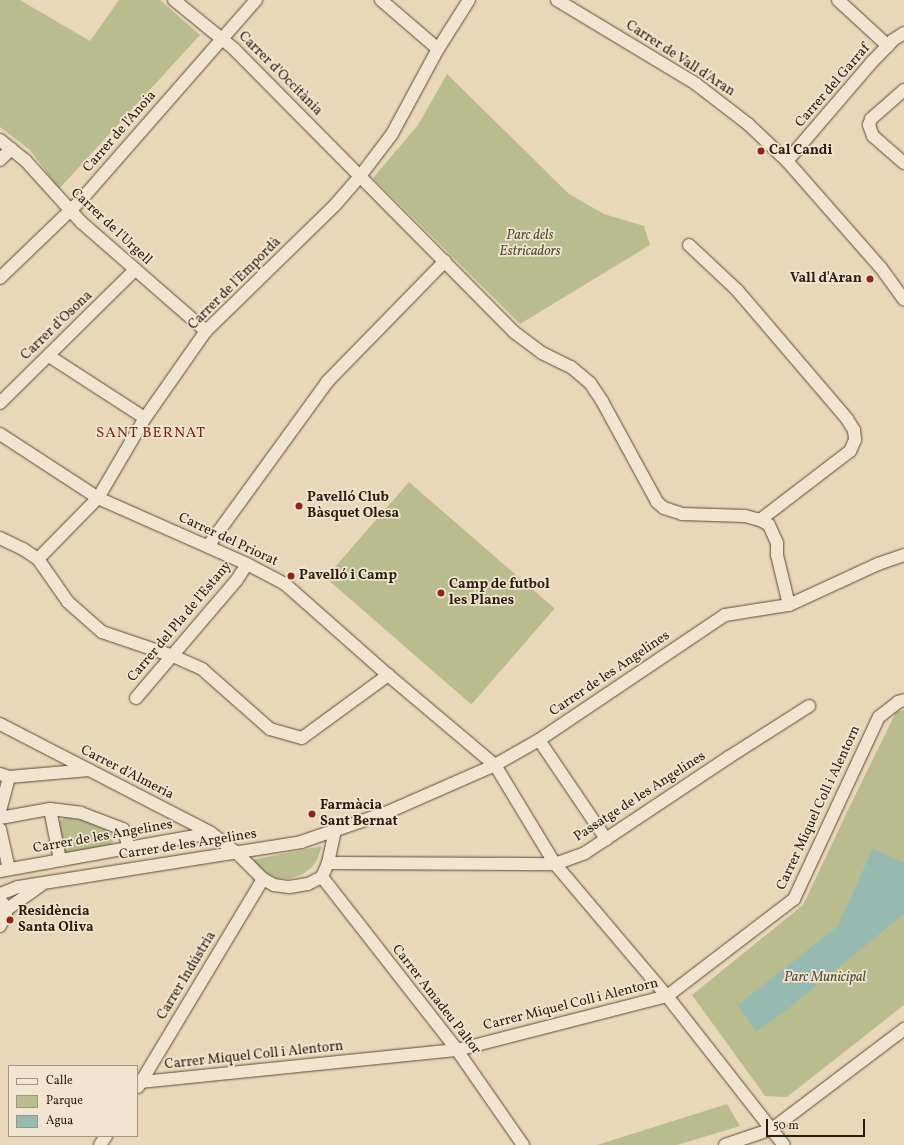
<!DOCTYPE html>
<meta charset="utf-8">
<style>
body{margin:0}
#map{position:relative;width:904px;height:1145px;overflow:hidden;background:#e9d7b9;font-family:Vollkorn,serif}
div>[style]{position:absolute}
.green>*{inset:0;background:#b9bd8d;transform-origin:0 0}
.water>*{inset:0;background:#97bab0}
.roads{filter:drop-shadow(0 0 1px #5b4b36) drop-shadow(0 0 1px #5b4b36)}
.street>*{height:12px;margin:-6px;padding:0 6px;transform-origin:6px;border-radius:6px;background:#f1e5d2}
.dots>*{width:11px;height:11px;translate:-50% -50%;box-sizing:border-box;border:2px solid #f1e5d2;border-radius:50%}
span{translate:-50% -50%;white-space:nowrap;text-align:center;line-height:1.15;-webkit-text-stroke:3.5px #f1e5d2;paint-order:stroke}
.street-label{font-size:14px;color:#2c1c0b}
.poi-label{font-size:14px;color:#2c1c0b;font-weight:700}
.left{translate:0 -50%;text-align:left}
.right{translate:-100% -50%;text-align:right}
.park-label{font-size:14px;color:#564c32;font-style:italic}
.neighbourhood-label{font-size:15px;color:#7a1f14;letter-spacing:1px}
.legend{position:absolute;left:8px;top:1065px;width:130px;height:72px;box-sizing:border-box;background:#f1e5d2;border:1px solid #a29582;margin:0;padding:5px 7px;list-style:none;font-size:12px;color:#2c1c0b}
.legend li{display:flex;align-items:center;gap:8px;height:20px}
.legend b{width:20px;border:1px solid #a29582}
.scale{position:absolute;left:766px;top:1119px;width:99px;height:18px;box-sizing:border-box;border:2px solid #2c1c0b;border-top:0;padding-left:5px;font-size:12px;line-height:14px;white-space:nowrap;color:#2c1c0b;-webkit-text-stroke:3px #f1e5d2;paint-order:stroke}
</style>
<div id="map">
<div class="green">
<div style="clip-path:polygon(0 0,20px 0,90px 41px,119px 0,160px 0,200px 35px,59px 189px,30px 150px,0 127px)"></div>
<div style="clip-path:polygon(447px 74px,569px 194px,604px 214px,644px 226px,650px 245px,520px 324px,373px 178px,418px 125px)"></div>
<div style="left:409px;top:482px;width:193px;height:127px;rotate:41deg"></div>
<div style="clip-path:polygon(904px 710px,904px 1005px,787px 1097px,765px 1096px,692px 995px,803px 905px,848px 810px,896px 712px)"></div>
<div style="clip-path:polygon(66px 817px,107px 826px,113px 832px,114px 837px,112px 843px,110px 845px,63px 854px,58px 827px,60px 821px)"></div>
<div style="clip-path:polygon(322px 846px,317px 860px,312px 867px,303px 874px,289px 879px,277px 878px,268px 875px,259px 868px,252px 860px)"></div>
<div style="clip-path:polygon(727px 1104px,740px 1126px,677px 1145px,597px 1145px)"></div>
</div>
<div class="water">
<div style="clip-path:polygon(873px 848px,904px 863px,904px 914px,788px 1009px,756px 1032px,738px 1005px,838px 926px)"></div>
</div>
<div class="roads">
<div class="street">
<div style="left:174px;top:0;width:77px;rotate:39.2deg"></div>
<div style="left:234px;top:49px;width:398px;rotate:45.3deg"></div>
<div style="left:514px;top:332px;width:35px;rotate:37deg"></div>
<div style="left:542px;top:353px;width:32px;rotate:26deg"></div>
<div style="left:571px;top:367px;width:25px;rotate:40deg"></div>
<div style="left:590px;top:383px;width:22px;rotate:56deg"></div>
<div style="left:602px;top:401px;width:115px;rotate:61.4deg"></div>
<div style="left:657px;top:502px;width:9px;rotate:41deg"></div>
<div style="left:664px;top:508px;width:19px;rotate:18deg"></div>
<div style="left:682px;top:514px;width:63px;rotate:1.8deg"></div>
<div style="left:745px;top:516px;width:16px;rotate:15deg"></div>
<div style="left:760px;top:520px;width:10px;rotate:29deg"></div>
<div style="left:769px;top:525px;width:20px;rotate:66deg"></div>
<div style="left:777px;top:543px;width:12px;rotate:90deg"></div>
<div style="left:777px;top:555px;width:51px;rotate:76.5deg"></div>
<div style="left:381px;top:0;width:75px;rotate:40.7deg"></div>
<div style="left:557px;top:0;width:162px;rotate:31.1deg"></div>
<div style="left:696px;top:84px;width:66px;rotate:37.6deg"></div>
<div style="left:748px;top:124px;width:54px;rotate:43.5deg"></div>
<div style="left:787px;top:161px;width:142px;rotate:48.7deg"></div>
<div style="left:881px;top:268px;width:39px;rotate:54deg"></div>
<div style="left:838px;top:0;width:68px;rotate:42.6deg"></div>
<div style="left:904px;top:90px;width:44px;rotate:138.7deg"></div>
<div style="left:871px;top:119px;width:6px;rotate:108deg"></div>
<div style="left:869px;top:125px;width:12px;rotate:70deg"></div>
<div style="left:873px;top:136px;width:41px;rotate:41.1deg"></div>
<div style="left:0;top:140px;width:32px;rotate:39deg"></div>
<div style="left:25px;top:160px;width:84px;rotate:47.9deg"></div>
<div style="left:81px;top:222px;width:166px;rotate:41.1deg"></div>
<div style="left:0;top:160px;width:16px;rotate:-45deg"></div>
<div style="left:787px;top:161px;width:129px;rotate:-49.4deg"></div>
<div style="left:871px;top:63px;width:32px;rotate:-46deg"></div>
<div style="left:893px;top:40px;width:13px;rotate:-32deg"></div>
<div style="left:689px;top:245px;width:66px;rotate:43.2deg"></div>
<div style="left:737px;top:290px;width:170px;rotate:49.5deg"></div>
<div style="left:847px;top:419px;width:13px;rotate:58deg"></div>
<div style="left:854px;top:430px;width:10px;rotate:84deg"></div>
<div style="left:855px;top:440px;width:12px;rotate:114deg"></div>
<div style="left:850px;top:451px;width:113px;rotate:142.5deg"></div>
<div style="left:0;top:278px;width:112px;rotate:-43.9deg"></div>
<div style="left:81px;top:200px;width:266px;rotate:-48.8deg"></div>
<div style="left:49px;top:356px;width:114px;rotate:32.9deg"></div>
<div style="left:0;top:403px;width:190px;rotate:-44.6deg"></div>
<div style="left:0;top:434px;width:117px;rotate:33.1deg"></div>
<div style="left:98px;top:498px;width:163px;rotate:23.9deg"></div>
<div style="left:247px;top:564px;width:43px;rotate:27.8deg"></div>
<div style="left:285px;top:584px;width:137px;rotate:41.5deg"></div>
<div style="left:388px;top:675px;width:140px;rotate:40.1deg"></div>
<div style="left:495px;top:765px;width:116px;rotate:58.8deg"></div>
<div style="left:555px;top:864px;width:173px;rotate:49.7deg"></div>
<div style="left:667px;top:996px;width:189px;rotate:51.9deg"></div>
<div style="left:0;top:538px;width:25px;rotate:26deg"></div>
<div style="left:23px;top:549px;width:18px;rotate:34deg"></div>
<div style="left:38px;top:559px;width:52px;rotate:55.1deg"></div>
<div style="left:68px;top:602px;width:45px;rotate:41.4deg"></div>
<div style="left:102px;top:632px;width:75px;rotate:18.7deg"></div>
<div style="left:173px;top:656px;width:32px;rotate:24deg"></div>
<div style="left:202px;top:669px;width:91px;rotate:41.4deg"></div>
<div style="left:270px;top:729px;width:33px;rotate:16deg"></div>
<div style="left:302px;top:738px;width:107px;rotate:-36.2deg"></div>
<div style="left:208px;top:546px;width:203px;rotate:-54deg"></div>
<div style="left:327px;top:382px;width:169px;rotate:-45.7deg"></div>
<div style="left:38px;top:559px;width:86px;rotate:-45.5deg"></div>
<div style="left:98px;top:498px;width:93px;rotate:-59.6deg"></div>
<div style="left:145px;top:418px;width:106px;rotate:-55deg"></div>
<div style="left:206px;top:331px;width:180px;rotate:-44.3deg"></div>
<div style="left:335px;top:205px;width:40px;rotate:-49deg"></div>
<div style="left:361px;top:175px;width:51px;rotate:-52.9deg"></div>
<div style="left:392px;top:134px;width:97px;rotate:-61.6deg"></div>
<div style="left:438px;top:49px;width:58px;rotate:-57.7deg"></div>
<div style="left:136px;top:698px;width:154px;rotate:-49.5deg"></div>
<div style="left:236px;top:581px;width:20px;rotate:-57deg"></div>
<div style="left:0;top:724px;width:237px;rotate:27.3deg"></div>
<div style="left:211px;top:833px;width:33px;rotate:38deg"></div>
<div style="left:237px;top:853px;width:37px;rotate:45deg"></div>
<div style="left:263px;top:879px;width:13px;rotate:29deg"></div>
<div style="left:274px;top:885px;width:15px;rotate:8deg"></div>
<div style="left:289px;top:887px;width:19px;rotate:-9deg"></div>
<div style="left:308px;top:884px;width:16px;rotate:-27deg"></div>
<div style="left:322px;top:877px;width:15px;rotate:-67deg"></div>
<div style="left:328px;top:863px;width:34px;rotate:-78deg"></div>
<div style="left:539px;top:740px;width:120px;rotate:55.9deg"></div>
<div style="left:0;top:774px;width:9px;rotate:18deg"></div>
<div style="left:9px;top:777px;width:80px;rotate:-5deg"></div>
<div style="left:50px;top:809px;width:52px;rotate:78.9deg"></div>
<div style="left:0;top:811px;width:35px;rotate:-75deg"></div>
<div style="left:0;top:818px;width:51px;rotate:-10.2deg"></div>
<div style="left:50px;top:809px;width:31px;rotate:7deg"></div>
<div style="left:81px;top:813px;width:45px;rotate:20.9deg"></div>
<div style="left:123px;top:829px;width:20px;rotate:72deg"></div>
<div style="left:0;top:829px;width:41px;rotate:77.3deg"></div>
<div style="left:328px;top:863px;width:227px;rotate:0.3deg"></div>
<div style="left:555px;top:864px;width:32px;rotate:-20deg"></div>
<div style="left:585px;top:853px;width:173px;rotate:-33.7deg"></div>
<div style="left:729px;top:757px;width:95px;rotate:-32.5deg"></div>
<div style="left:0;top:871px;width:214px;rotate:-10.2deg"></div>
<div style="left:322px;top:877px;width:219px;rotate:52deg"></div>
<div style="left:457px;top:1050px;width:116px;rotate:55.2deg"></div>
<div style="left:0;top:894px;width:19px;rotate:-21deg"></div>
<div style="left:18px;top:887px;width:287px;rotate:-9deg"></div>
<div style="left:301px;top:842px;width:92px;rotate:-19deg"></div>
<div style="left:388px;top:812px;width:117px;rotate:-23.7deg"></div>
<div style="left:495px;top:765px;width:51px;rotate:-29.6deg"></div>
<div style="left:539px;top:740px;width:224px;rotate:-33.9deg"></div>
<div style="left:725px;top:615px;width:65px;rotate:-8.9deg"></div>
<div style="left:789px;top:605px;width:98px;rotate:-24.7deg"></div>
<div style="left:878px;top:564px;width:28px;rotate:-19deg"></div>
<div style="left:6px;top:910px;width:43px;rotate:-35.5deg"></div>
<div style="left:0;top:926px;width:13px;rotate:-63deg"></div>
<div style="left:6px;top:914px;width:11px;rotate:-105deg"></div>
<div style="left:141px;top:1082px;width:318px;rotate:-5.8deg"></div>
<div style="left:457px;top:1050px;width:217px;rotate:-14.4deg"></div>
<div style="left:667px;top:996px;width:160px;rotate:-37.4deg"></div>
<div style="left:794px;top:899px;width:201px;rotate:-65deg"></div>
<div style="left:879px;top:717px;width:24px;rotate:-38deg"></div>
<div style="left:898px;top:702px;width:6px;rotate:-18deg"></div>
<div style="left:138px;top:1087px;width:243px;rotate:-59deg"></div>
<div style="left:100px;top:1145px;width:11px;rotate:-56deg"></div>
<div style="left:725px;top:1145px;width:50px;rotate:-18.8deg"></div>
<div style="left:772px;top:1129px;width:166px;rotate:-37.1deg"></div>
</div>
</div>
<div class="dots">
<div style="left:761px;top:151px;background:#8f2418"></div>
<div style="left:870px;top:279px;background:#8f2418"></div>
<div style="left:299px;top:506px;background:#8f2418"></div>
<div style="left:291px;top:576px;background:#8f2418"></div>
<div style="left:441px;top:593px;background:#8f2418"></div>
<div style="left:312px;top:814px;background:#8f2418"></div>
<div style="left:10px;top:920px;background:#8f2418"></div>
</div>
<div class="street-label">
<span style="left:680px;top:59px;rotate:33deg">Carrer de Vall d'Aran</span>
<span style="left:280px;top:74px;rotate:45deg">Carrer d'Occitània</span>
<span style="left:833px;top:86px;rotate:-49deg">Carrer del Garraf</span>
<span style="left:120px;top:132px;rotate:-49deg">Carrer de l'Anoia</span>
<span style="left:111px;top:227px;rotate:43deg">Carrer de l'Urgell</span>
<span style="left:235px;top:284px;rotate:-45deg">Carrer de l'Empordà</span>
<span style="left:57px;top:326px;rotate:-44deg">Carrer d'Osona</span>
<span style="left:228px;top:540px;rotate:25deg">Carrer del Priorat</span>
<span style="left:180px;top:622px;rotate:-50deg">Carrer del Pla de l'Estany</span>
<span style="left:610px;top:674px;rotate:-34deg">Carrer de les Angelines</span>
<span style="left:127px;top:773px;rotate:27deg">Carrer d'Almeria</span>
<span style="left:640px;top:797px;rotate:-33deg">Passatge de les Angelines</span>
<span style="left:819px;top:808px;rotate:-65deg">Carrer Miquel Coll i Alentorn</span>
<span style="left:103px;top:837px;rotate:-10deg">Carrer de les Angelines</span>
<span style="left:188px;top:845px;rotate:-9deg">Carrer de les Argelines</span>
<span style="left:187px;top:976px;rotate:-59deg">Carrer Indústria</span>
<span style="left:436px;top:1000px;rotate:52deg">Carrer Amadeu Paltor</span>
<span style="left:571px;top:1005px;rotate:-14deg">Carrer Miquel Coll i Alentorn</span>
<span style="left:254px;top:1056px;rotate:-6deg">Carrer Miquel Coll i Alentorn</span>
</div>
<div class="poi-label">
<span class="left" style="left:769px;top:151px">Cal Candi</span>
<span class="right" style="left:862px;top:279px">Vall d'Aran</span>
<span class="left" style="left:307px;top:506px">Pavelló Club<br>Bàsquet Olesa</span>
<span class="left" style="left:299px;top:576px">Pavelló i Camp</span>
<span class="left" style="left:449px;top:593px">Camp de futbol<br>les Planes</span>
<span class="left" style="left:320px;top:814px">Farmàcia<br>Sant Bernat</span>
<span class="left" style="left:18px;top:920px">Residència<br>Santa Oliva</span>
</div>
<div class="park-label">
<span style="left:530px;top:244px">Parc dels<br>Estricadors</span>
<span style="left:825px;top:978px">Parc Municipal</span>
</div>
<div class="neighbourhood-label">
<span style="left:151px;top:434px">SANT BERNAT</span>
</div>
<ul class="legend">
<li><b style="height:5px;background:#f1e5d2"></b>Calle</li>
<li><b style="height:11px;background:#b9bd8d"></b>Parque</li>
<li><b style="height:11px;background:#97bab0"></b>Agua</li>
</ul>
<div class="scale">50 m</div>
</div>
